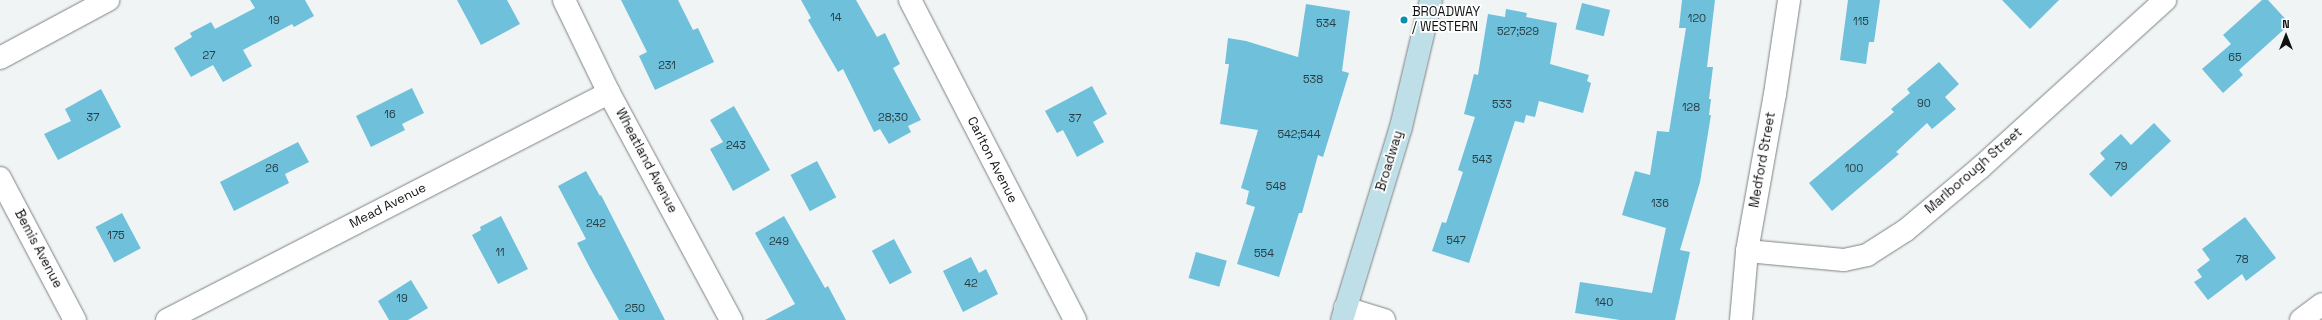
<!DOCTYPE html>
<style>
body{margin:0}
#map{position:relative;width:2322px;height:320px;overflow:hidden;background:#f0f4f5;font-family:"Space Grotesk",sans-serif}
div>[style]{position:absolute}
.building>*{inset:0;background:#6ec0db;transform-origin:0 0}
.roads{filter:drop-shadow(0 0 1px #7e8283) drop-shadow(0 0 1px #7e8283)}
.street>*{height:22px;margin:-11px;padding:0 11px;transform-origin:11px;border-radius:11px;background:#fff}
.secondary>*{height:22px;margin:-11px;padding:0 11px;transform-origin:11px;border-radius:11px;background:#bfdfe8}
.dots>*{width:11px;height:11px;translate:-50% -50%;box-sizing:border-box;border:2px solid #fff;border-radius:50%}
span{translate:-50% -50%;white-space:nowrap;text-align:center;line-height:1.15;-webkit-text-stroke:3.5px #fff;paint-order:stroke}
.number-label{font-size:11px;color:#283d44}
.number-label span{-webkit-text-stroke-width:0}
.poi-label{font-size:13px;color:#101112}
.left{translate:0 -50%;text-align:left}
.street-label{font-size:13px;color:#101112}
.north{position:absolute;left:2266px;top:16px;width:40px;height:40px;-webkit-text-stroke:3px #fff;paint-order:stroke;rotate:0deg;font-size:11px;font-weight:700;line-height:16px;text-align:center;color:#101112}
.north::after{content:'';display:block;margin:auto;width:14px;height:18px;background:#101112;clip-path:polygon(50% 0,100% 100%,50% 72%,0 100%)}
</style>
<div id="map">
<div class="building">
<div style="clip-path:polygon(250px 0,305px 0,314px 16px,294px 27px,292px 24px,243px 50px,252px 66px,223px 82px,213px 65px,191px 77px,174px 48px,192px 37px,190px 33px,211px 22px,215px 29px,255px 8px)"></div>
<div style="clip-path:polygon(457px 0,507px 0,520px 24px,481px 45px)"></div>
<div style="clip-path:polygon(621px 0,678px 0,693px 30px,698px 28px,714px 62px,655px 90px,639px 56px,647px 52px)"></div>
<div style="clip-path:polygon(801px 0,856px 0,877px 37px,885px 33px,900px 64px,893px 68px,921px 120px,908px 126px,911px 132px,889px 144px,880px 129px,874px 132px,843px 69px,838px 72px,808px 20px,811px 18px)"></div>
<div style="clip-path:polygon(1682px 0,1715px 0,1707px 67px,1713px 67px,1709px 99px,1711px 99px,1709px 115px,1711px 115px,1700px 182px,1680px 250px,1690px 252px,1675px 320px,1620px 320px,1575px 313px,1580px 282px,1652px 293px,1666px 228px,1622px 215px,1635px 171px,1650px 175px,1657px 131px,1669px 132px,1686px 28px,1679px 28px)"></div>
<div style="clip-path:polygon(1848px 0,1880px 0,1874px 42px,1869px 42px,1866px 64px,1840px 60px)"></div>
<div style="clip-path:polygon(2002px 0,2059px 0,2030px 29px)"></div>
<div style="clip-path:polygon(2262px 0,2268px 0,2290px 24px,2239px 70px,2243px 75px,2223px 93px,2202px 69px,2231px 44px,2223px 35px)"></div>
<div style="left:1582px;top:3px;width:29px;height:27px;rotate:14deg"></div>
<div style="clip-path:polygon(1306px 4px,1350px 11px,1342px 71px,1349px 73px,1323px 157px,1318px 155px,1302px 213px,1299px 213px,1279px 277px,1237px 264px,1255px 207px,1246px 204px,1249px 191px,1241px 188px,1258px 130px,1220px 124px,1229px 64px,1225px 64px,1228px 38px,1246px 41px,1298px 57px)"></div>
<div style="clip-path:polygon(1506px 9px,1527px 13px,1526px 17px,1557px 23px,1550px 64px,1589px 75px,1587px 81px,1591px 83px,1583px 113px,1539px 101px,1535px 117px,1526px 115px,1524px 123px,1515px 121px,1469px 263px,1432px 251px,1442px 222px,1446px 223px,1463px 172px,1458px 170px,1475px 117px,1464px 114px,1474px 74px,1478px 75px,1488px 14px,1505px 17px)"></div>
<div style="clip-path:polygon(1939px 62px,1959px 84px,1945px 97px,1956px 109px,1932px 129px,1927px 123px,1896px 152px,1899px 154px,1832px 211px,1809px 183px,1894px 112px,1891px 109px,1910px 93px,1907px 89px)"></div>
<div style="clip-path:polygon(1092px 86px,1107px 114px,1093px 122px,1104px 142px,1077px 157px,1063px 130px,1057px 133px,1045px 111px)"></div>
<div style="clip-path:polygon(412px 88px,424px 113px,402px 124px,405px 130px,371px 147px,356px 116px)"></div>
<div style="clip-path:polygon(101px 89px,121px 127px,58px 160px,44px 134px,71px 121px,65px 109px)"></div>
<div style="clip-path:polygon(734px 106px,770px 170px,733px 191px,710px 149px,723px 142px,710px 120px)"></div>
<div style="clip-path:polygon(2154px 123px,2171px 141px,2111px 197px,2089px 174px,2105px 159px,2100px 153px,2121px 134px,2131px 145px)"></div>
<div style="clip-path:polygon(298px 142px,309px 162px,285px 174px,289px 183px,234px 211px,220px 182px)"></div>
<div style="left:817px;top:161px;width:41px;height:30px;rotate:62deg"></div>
<div style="clip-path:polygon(586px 171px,600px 196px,601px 195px,665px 320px,619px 320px,590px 268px,577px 243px,586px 239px,558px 186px)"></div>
<div style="left:122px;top:213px;width:40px;height:30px;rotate:62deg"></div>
<div style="clip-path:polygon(501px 216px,528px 269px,498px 284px,472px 235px,481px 230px,480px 227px)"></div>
<div style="clip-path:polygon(784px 216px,825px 288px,828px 286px,846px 320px,765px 320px,795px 304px,755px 233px)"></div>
<div style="clip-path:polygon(2245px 217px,2276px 258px,2246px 281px,2242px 274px,2208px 300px,2194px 282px,2202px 277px,2197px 270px,2210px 260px,2202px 249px)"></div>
<div style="left:894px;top:239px;width:38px;height:25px;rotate:62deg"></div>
<div style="left:1196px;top:252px;width:32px;height:27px;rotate:16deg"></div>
<div style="clip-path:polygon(971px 257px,979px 273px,986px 269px,998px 294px,963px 312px,943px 271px)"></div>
<div style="clip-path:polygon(411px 280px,428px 308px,408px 320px,389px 320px,378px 301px)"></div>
</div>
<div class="roads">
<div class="street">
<div style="left:564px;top:0;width:103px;rotate:64.2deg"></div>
<div style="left:609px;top:93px;width:258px;rotate:61.7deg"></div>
<div style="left:910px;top:0;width:360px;rotate:62.7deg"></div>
<div style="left:0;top:58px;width:123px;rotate:-28.2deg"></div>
<div style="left:0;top:178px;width:161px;rotate:62.2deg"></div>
<div style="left:1747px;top:251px;width:97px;rotate:5.3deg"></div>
<div style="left:1844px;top:260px;width:24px;rotate:-12deg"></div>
<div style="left:1867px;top:255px;width:46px;rotate:-32.7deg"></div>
<div style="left:1906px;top:230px;width:97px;rotate:-40deg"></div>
<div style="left:1980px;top:168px;width:250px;rotate:-42.2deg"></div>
<div style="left:1345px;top:308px;width:41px;rotate:17.1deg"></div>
<div style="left:167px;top:320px;width:497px;rotate:-27.2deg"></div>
<div style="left:1741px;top:320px;width:69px;rotate:-85deg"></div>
<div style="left:1747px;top:251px;width:159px;rotate:-79.9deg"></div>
<div style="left:1775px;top:94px;width:95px;rotate:-81.5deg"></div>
<div style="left:2301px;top:320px;width:26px;rotate:-37deg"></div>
</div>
<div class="secondary">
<div style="left:1342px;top:320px;width:202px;rotate:-73deg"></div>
<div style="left:1401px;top:127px;width:130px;rotate:-76.7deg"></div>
</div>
</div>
<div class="dots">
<div style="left:1404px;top:20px;background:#0b8dad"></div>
</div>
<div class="number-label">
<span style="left:836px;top:17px">14</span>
<span style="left:1697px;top:18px">120</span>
<span style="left:274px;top:20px">19</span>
<span style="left:1861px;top:21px">115</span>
<span style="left:1326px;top:23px">534</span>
<span style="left:1518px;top:31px">527;529</span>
<span style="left:209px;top:55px">27</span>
<span style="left:2235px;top:57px">65</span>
<span style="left:667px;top:65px">231</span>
<span style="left:1313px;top:79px">538</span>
<span style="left:1924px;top:103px">90</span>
<span style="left:1502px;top:104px">533</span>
<span style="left:1691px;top:107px">128</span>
<span style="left:390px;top:114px">16</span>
<span style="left:93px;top:117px">37</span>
<span style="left:893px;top:117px">28;30</span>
<span style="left:1075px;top:118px">37</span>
<span style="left:1299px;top:134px">542;544</span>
<span style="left:736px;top:145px">243</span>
<span style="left:1482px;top:159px">543</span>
<span style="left:2121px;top:166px">79</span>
<span style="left:272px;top:168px">26</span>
<span style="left:1854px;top:168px">100</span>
<span style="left:1276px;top:186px">548</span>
<span style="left:1660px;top:203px">136</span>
<span style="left:596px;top:223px">242</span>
<span style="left:116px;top:235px">175</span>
<span style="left:1456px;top:240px">547</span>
<span style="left:779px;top:241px">249</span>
<span style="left:500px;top:252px">11</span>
<span style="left:1264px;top:253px">554</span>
<span style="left:2242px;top:259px">78</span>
<span style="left:971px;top:283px">42</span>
<span style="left:402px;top:298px">19</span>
<span style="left:1604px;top:302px">140</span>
<span style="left:635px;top:308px">250</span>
</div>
<div class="poi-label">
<span class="left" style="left:1412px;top:20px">BROADWAY<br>/ WESTERN</span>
</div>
<div class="street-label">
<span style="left:992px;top:160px;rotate:63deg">Carlton Avenue</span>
<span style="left:1763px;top:160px;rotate:-80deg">Medford Street</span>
<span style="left:646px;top:161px;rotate:62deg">Wheatland Avenue</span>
<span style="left:1390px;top:161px;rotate:-73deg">Broadway</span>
<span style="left:1974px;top:171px;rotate:-41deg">Marlborough Street</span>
<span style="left:388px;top:206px;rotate:-27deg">Mead Avenue</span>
<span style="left:38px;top:249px;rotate:62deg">Bemis Avenue</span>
</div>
<div class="north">N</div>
</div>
